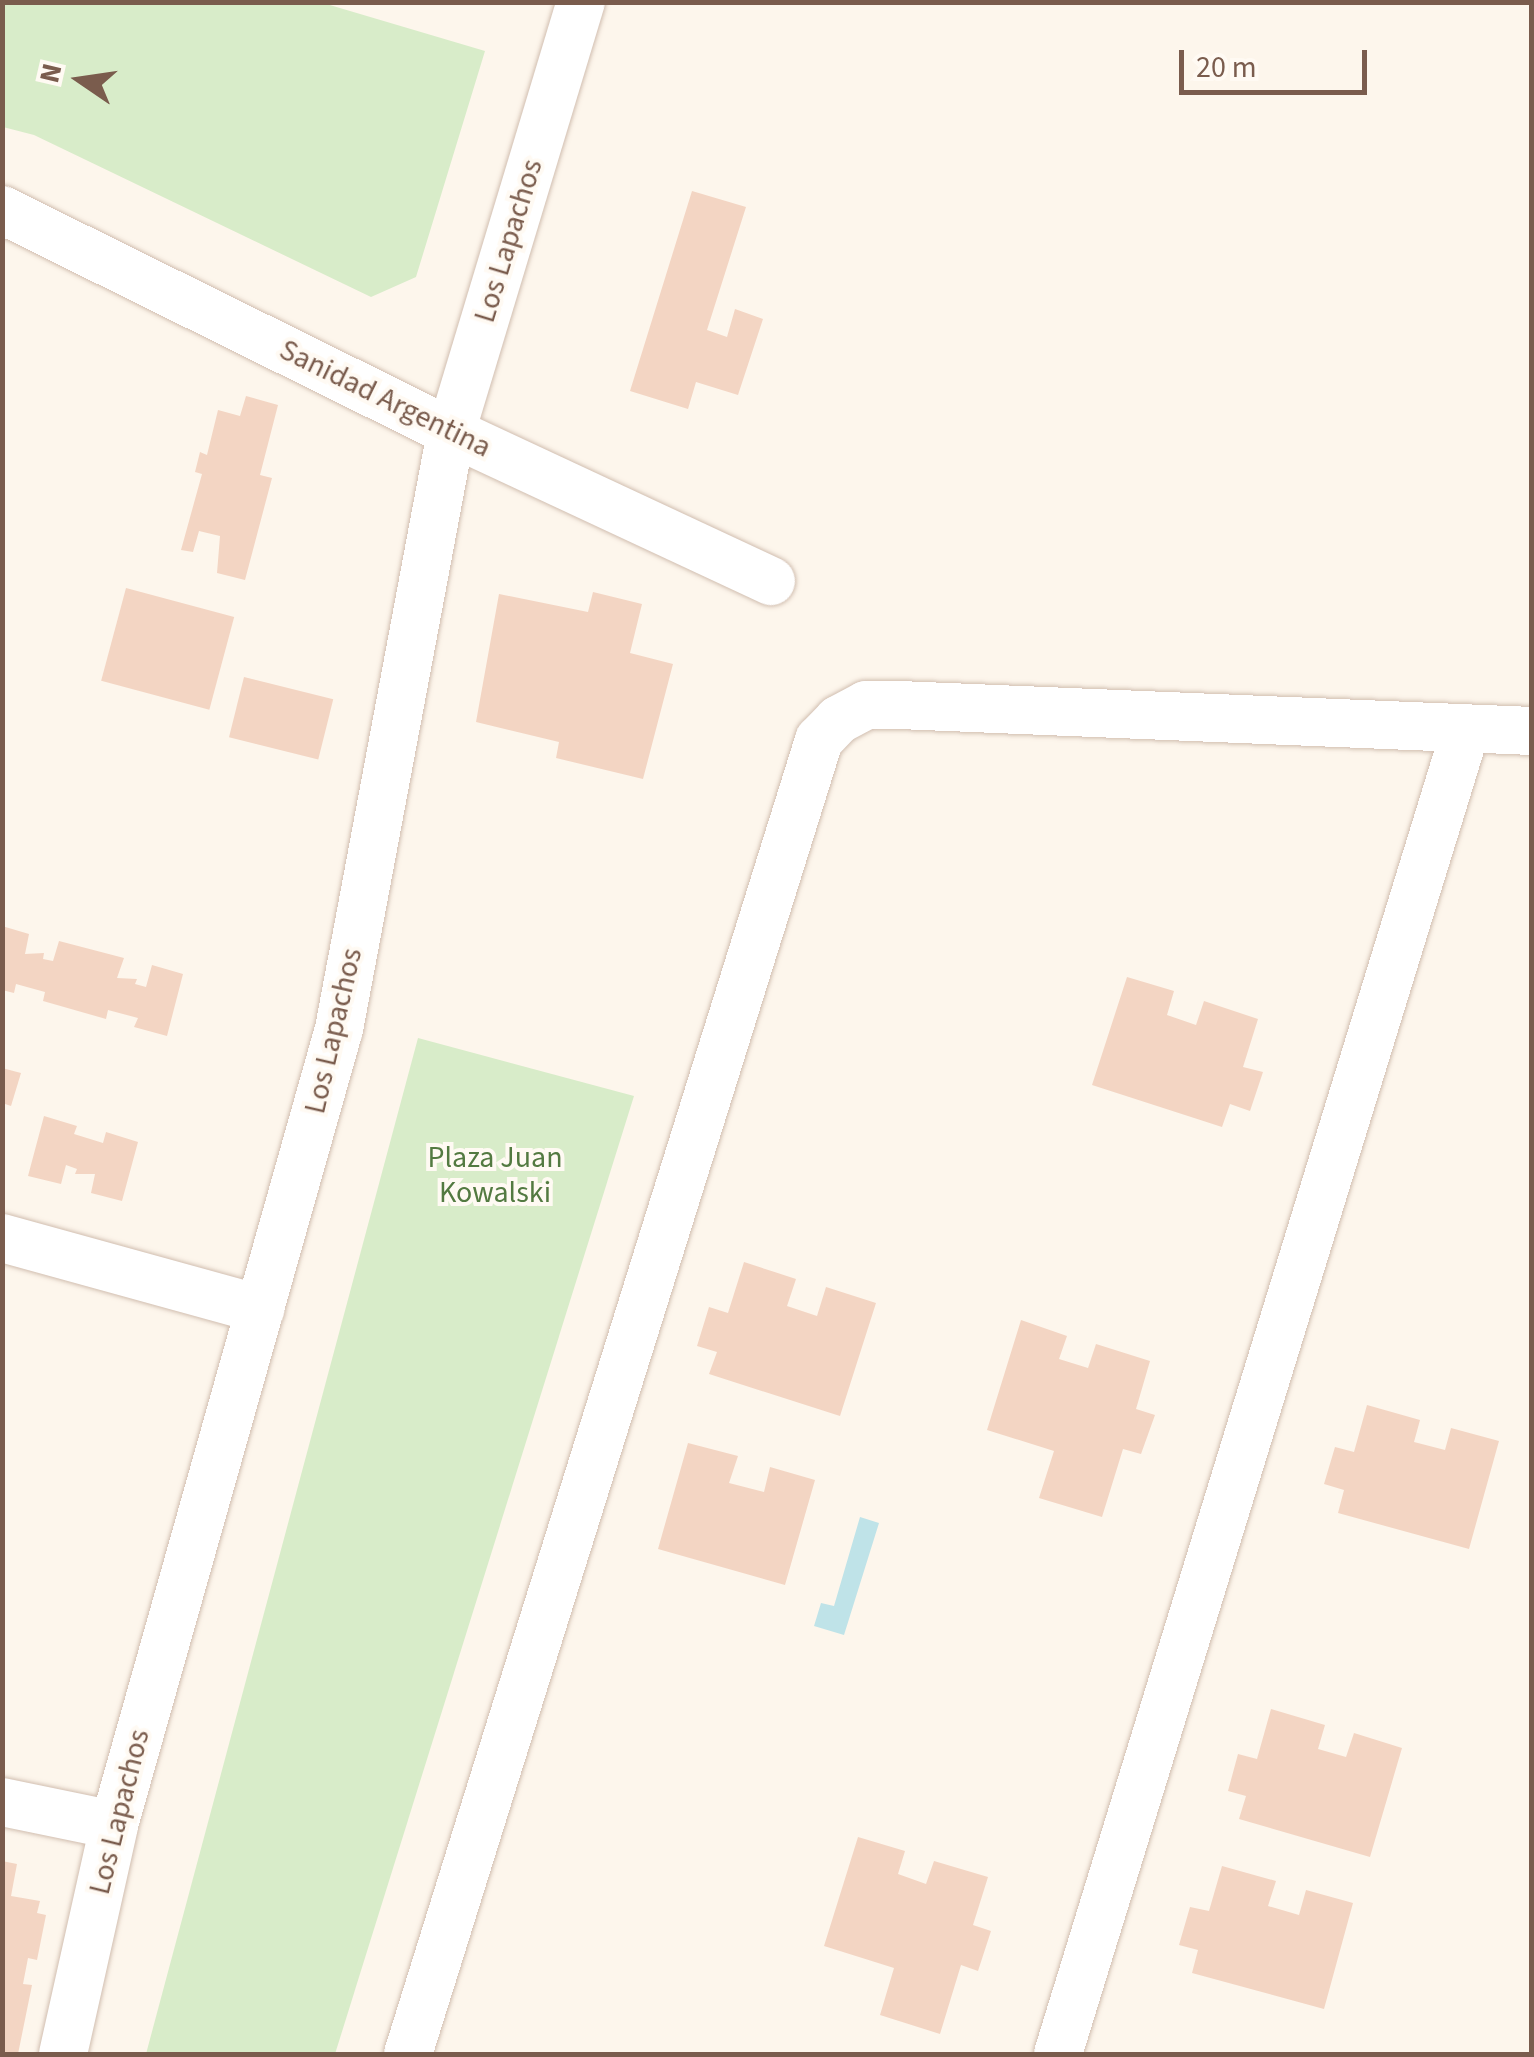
<!DOCTYPE html>
<style>
body{margin:0}
#map{position:relative;width:1534px;height:2057px;overflow:hidden;background:#fdf6ec;font-family:"Source Sans 3",sans-serif}
div>[style]{position:absolute}
.green>*{inset:0;background:#d8ecc9}
.water>*{inset:0;background:#bfe3e8}
.building>*{inset:0;background:#f3d5c3;transform-origin:0 0}
.roads{filter:drop-shadow(0 0 2px #d1beb0) drop-shadow(0 0 2px #d1beb0)}
.minor>*{height:48px;margin:-24px;padding:0 24px;transform-origin:24px;border-radius:24px;background:#fff}
span{translate:-50% -50%;white-space:nowrap;text-align:center;line-height:1.15;-webkit-text-stroke:8px #fffaf3;paint-order:stroke}
.street-label{font-size:30px;color:#7a5c4d}
.park-label{font-size:30px;color:#537a41}
.frame{position:absolute;inset:0;border:5px solid #7a5c4d;pointer-events:none}
.north{position:absolute;left:30px;top:30px;width:100px;height:100px;-webkit-text-stroke:8px #fffaf3;paint-order:stroke;rotate:283deg;font-size:28px;font-weight:700;line-height:40px;text-align:center;color:#7a5c4d}
.north::after{content:'';display:block;margin:auto;width:35px;height:45px;background:#7a5c4d;clip-path:polygon(50% 0,100% 100%,50% 72%,0 100%)}
.scale{position:absolute;left:1179px;top:50px;width:188px;height:45px;box-sizing:border-box;border:5px solid #7a5c4d;border-top:0;padding-left:12px;font-size:30px;line-height:35px;white-space:nowrap;color:#7a5c4d;-webkit-text-stroke:8px #fffaf3;paint-order:stroke}
</style>
<div id="map">
<div class="green">
<div style="clip-path:polygon(2px 3px,323px 3px,485px 51px,416px 277px,371px 297px,34px 135px,3px 127px)"></div>
<div style="clip-path:polygon(418px 1038px,634px 1096px,335px 2054px,146px 2054px)"></div>
</div>
<div class="water">
<div style="clip-path:polygon(860px 1517px,879px 1523px,844px 1635px,814px 1626px,821px 1603px,834px 1606px)"></div>
</div>
<div class="building">
<div style="clip-path:polygon(692px 191px,746px 207px,707px 330px,727px 337px,735px 309px,763px 319px,738px 395px,696px 382px,688px 409px,630px 391px)"></div>
<div style="clip-path:polygon(246px 396px,278px 405px,260px 475px,272px 478px,245px 580px,217px 573px,220px 536px,199px 531px,193px 552px,181px 550px,202px 474px,195px 472px,200px 452px,207px 455px,218px 410px,240px 416px)"></div>
<div style="left:126px;top:588px;width:112px;height:96px;rotate:15deg"></div>
<div style="clip-path:polygon(593px 592px,642px 604px,630px 653px,673px 664px,643px 779px,556px 758px,559px 742px,476px 722px,499px 594px,588px 612px)"></div>
<div style="left:244px;top:677px;width:92px;height:62px;rotate:14deg"></div>
<div style="clip-path:polygon(2px 926px,29px 934px,25px 954px,44px 953px,43px 959px,53px 961px,59px 941px,124px 958px,117px 978px,137px 979px,135px 984px,146px 987px,152px 965px,183px 974px,167px 1036px,134px 1027px,138px 1018px,108px 1010px,106px 1019px,43px 1001px,45px 992px,16px 984px,14px 993px,2px 990px)"></div>
<div style="clip-path:polygon(1127px 977px,1174px 991px,1167px 1015px,1196px 1025px,1204px 1001px,1258px 1019px,1243px 1067px,1263px 1072px,1250px 1111px,1230px 1104px,1222px 1127px,1092px 1085px)"></div>
<div style="clip-path:polygon(2px 1068px,21px 1073px,11px 1106px,2px 1103px)"></div>
<div style="clip-path:polygon(44px 1116px,77px 1126px,74px 1134px,103px 1143px,106px 1132px,138px 1142px,122px 1201px,91px 1193px,95px 1174px,75px 1174px,77px 1169px,66px 1165px,61px 1184px,28px 1176px)"></div>
<div style="clip-path:polygon(744px 1262px,796px 1279px,787px 1306px,817px 1316px,826px 1287px,876px 1303px,840px 1416px,709px 1374px,717px 1352px,697px 1346px,709px 1307px,728px 1313px)"></div>
<div style="clip-path:polygon(1021px 1320px,1067px 1336px,1059px 1359px,1088px 1368px,1096px 1344px,1150px 1361px,1136px 1409px,1155px 1415px,1141px 1454px,1123px 1449px,1102px 1517px,1039px 1498px,1054px 1451px,987px 1430px)"></div>
<div style="clip-path:polygon(1367px 1405px,1420px 1420px,1414px 1442px,1445px 1450px,1451px 1428px,1499px 1441px,1469px 1549px,1338px 1513px,1344px 1490px,1324px 1484px,1335px 1447px,1354px 1452px)"></div>
<div style="clip-path:polygon(688px 1443px,738px 1456px,729px 1483px,764px 1492px,770px 1467px,815px 1480px,785px 1585px,658px 1549px)"></div>
<div style="clip-path:polygon(1271px 1709px,1325px 1725px,1318px 1749px,1346px 1757px,1354px 1733px,1402px 1748px,1370px 1857px,1239px 1819px,1246px 1796px,1228px 1791px,1238px 1754px,1257px 1759px)"></div>
<div style="clip-path:polygon(858px 1837px,905px 1851px,898px 1874px,926px 1884px,934px 1861px,988px 1877px,973px 1925px,991px 1931px,978px 1971px,961px 1965px,940px 2034px,880px 2015px,894px 1968px,824px 1946px)"></div>
<div style="clip-path:polygon(2px 1861px,17px 1864px,11px 1896px,40px 1901px,37px 1913px,46px 1915px,37px 1960px,28px 1958px,23px 1984px,32px 1985px,18px 2054px,2px 2054px)"></div>
<div style="clip-path:polygon(1222px 1866px,1276px 1881px,1268px 1906px,1299px 1915px,1306px 1890px,1353px 1903px,1324px 2009px,1192px 1973px,1198px 1950px,1179px 1945px,1190px 1907px,1209px 1911px)"></div>
</div>
<div class="roads">
<div class="minor">
<div style="left:2px;top:210px;width:501px;rotate:26.31deg"></div>
<div style="left:451px;top:432px;width:353px;rotate:25deg"></div>
<div style="left:2px;top:1238px;width:268px;rotate:15.4deg"></div>
<div style="left:2px;top:1802px;width:114px;rotate:11.6deg"></div>
<div style="left:63px;top:2054px;width:235px;rotate:-77.4deg"></div>
<div style="left:114px;top:1825px;width:827px;rotate:-74.22deg"></div>
<div style="left:339px;top:1029px;width:607px;rotate:-79.37deg"></div>
<div style="left:451px;top:432px;width:449px;rotate:-73.2deg"></div>
<div style="left:408px;top:2054px;width:1377px;rotate:-72.63deg"></div>
<div style="left:819px;top:740px;width:28px;rotate:-46deg"></div>
<div style="left:838px;top:720px;width:32px;rotate:-28deg"></div>
<div style="left:866px;top:705px;width:33px"></div>
<div style="left:899px;top:705px;width:634px;rotate:2.35deg"></div>
<div style="left:1058px;top:2054px;width:1386px;rotate:-72.89deg"></div>
</div>
</div>
<div class="street-label">
<span style="left:509px;top:241px;rotate:-73deg">Los Lapachos</span>
<span style="left:385px;top:399px;rotate:26deg">Sanidad Argentina</span>
<span style="left:334px;top:1031px;rotate:-77deg">Los Lapachos</span>
<span style="left:120px;top:1812px;rotate:-76deg">Los Lapachos</span>
</div>
<div class="park-label">
<span style="left:495px;top:1175px">Plaza Juan<br>Kowalski</span>
</div>
<div class="frame"></div>
<div class="north">N</div>
<div class="scale">20 m</div>
</div>
